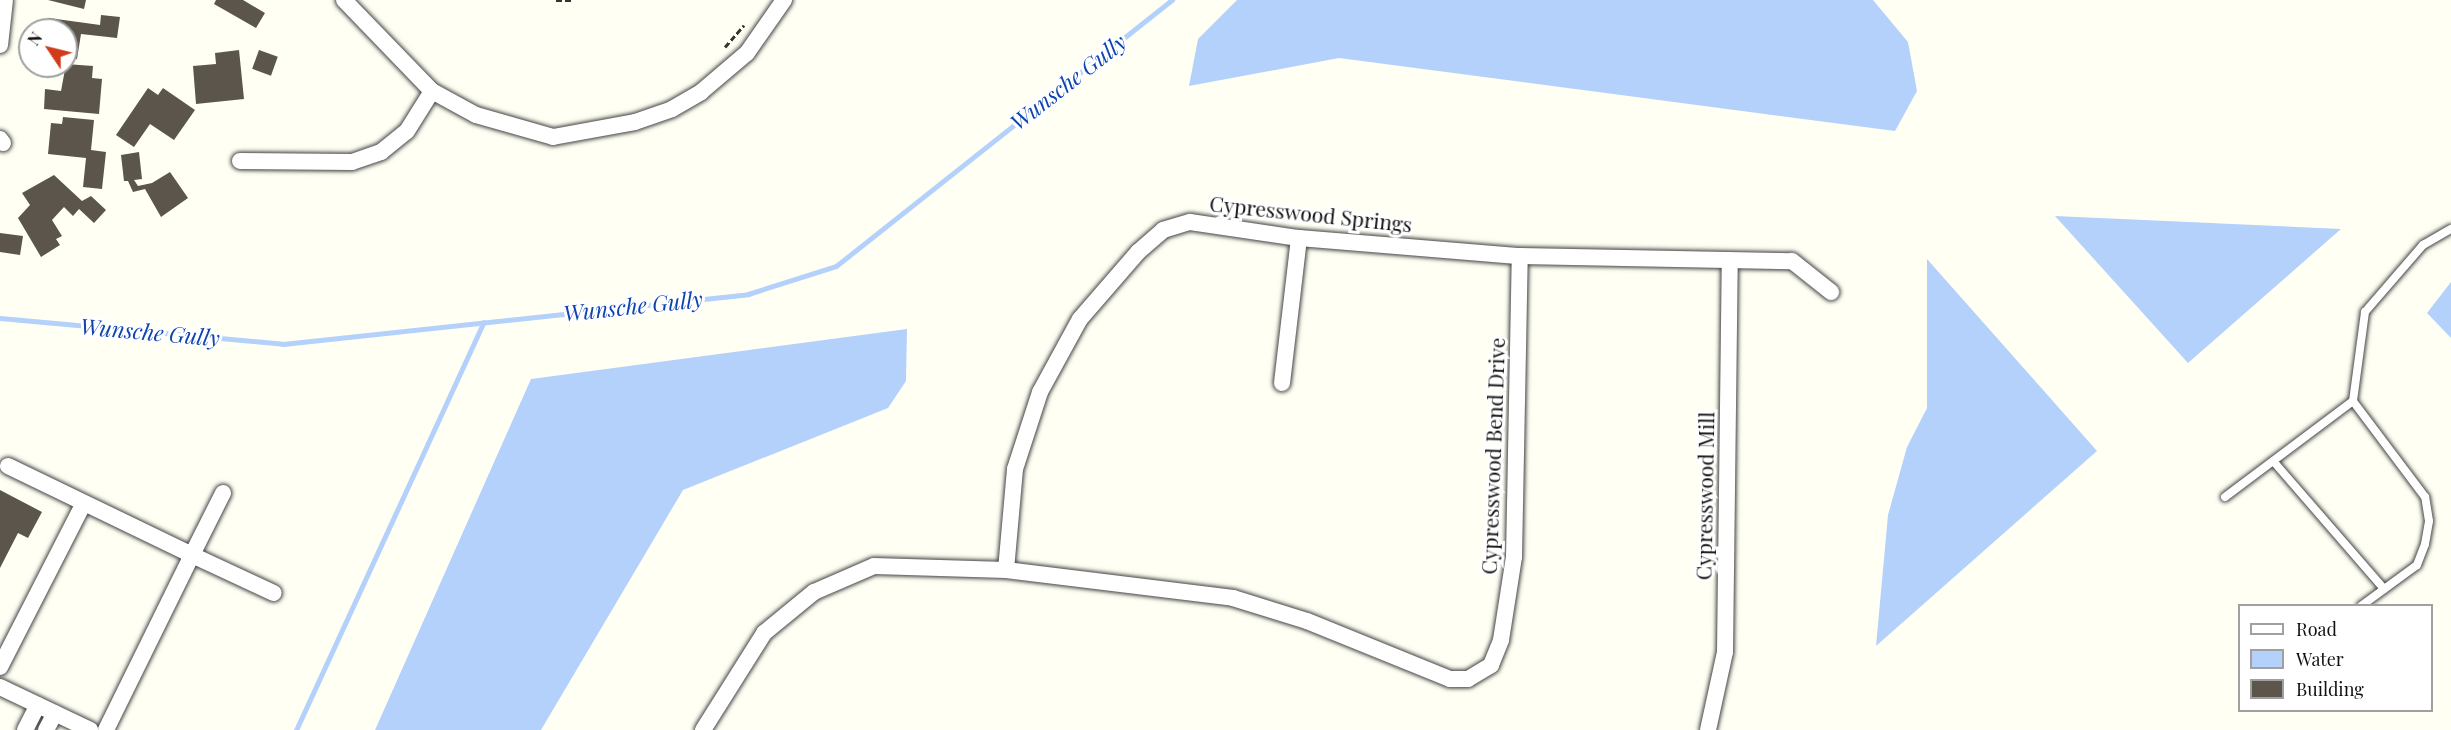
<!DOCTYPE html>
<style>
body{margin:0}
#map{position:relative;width:2451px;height:730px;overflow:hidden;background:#fffff4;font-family:"Playfair Display",serif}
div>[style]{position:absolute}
.water>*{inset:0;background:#b4d1fb}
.stream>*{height:5px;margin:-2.5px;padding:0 2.5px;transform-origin:2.5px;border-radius:2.5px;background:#b4d1fb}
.building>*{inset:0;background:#5b554c;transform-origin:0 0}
.path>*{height:3px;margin-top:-1.5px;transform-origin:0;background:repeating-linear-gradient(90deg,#333 0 6px,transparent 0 9px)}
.roads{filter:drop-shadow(0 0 2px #444) drop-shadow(0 0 2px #444)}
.service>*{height:8px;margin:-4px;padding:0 4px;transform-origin:4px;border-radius:4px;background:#fff}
.minor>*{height:16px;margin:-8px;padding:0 8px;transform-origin:8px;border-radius:8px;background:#fff}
span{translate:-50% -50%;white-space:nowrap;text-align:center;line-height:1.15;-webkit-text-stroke:6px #fff;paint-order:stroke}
.street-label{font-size:21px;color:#111}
.water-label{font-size:22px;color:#0d44b0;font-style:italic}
.legend{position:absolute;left:2238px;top:604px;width:195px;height:108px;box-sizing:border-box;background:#fff;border:2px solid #a0a0a0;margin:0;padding:8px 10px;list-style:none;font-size:18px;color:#111}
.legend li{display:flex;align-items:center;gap:12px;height:30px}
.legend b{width:30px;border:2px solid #a0a0a0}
.north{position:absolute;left:18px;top:18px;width:60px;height:60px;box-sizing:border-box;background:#fff;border:2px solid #a0a0a0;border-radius:50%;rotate:305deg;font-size:16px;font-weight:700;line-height:24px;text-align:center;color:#111}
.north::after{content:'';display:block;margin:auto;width:21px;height:27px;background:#cf3b1b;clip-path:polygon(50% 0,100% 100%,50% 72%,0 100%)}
</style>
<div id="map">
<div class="water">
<div style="clip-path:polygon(1237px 0,1873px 0,1908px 42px,1917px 91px,1895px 131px,1339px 58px,1189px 86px,1198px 39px)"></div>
<div style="clip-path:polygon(2055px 216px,2341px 229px,2188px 363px)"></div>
<div style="clip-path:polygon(1927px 259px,2097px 451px,1876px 646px,1888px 515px,1907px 447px,1927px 408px)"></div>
<div style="clip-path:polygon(2451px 282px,2451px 338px,2427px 313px)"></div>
<div style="clip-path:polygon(907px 329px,906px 381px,888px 408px,683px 490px,541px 730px,375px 730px,531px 379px)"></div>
</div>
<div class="stream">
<div style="left:0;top:318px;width:284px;rotate:5.2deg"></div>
<div style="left:283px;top:344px;width:468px;rotate:-6.1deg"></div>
<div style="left:748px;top:294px;width:92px;rotate:-17.7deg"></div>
<div style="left:836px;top:266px;width:429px;rotate:-38.4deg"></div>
<div style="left:296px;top:730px;width:449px;rotate:-65.3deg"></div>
</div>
<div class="building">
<div style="clip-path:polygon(48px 0,86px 0,84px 9px)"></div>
<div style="clip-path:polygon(216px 0,243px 0,265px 13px,256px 28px,214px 4px)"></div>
<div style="clip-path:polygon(101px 15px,120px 17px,117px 38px,81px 34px,77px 59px,66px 58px,66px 30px,47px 30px,49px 18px,100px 25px)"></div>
<div style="clip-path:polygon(239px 50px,244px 99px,196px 104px,193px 66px,216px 64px,215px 53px)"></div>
<div style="left:259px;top:50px;width:20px;height:20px;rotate:20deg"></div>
<div style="clip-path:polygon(66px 64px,93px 66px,92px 78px,102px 79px,99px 114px,44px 109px,45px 89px,61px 91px)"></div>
<div style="clip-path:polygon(148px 88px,158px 95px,163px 88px,195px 110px,174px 140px,150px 124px,134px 147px,116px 135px)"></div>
<div style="clip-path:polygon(63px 117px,94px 120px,91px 150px,106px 152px,102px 189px,83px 187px,86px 158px,48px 154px,51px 123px,62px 124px)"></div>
<div style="clip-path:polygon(139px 152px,142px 179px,134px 180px,138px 186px,152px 183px,170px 172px,188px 198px,161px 217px,145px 189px,133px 192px,128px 181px,124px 181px,121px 155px)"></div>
<div style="clip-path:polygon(54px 175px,82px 201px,91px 196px,106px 210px,94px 223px,79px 209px,73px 216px,64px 207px,52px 220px,62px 236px,56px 239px,60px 245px,41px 257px,18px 218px,30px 205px,22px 193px)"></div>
<div style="clip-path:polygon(0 233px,23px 236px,20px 255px,0 252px)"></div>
<div style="clip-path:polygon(0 490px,42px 512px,28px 538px,18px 533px,0 568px)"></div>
</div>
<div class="path">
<div style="left:556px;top:0;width:16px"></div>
<div style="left:725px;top:47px;width:29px;rotate:-49deg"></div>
</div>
<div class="roads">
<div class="service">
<div style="left:2274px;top:462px;width:168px;rotate:49.1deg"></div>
<div style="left:2225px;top:497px;width:160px;rotate:-36.9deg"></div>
<div style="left:2361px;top:606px;width:69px;rotate:-36.2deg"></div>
<div style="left:2417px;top:565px;width:22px;rotate:-69deg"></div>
<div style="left:2425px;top:544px;width:23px;rotate:-80deg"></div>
<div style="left:2429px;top:521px;width:24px;rotate:-99deg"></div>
<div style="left:2425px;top:497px;width:120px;rotate:-126.9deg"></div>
<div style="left:2353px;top:401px;width:90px;rotate:-82.3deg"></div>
<div style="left:2365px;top:312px;width:89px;rotate:-49.1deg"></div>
<div style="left:2423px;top:245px;width:32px;rotate:-30deg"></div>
</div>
<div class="minor">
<div style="left:344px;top:0;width:127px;rotate:46deg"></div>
<div style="left:432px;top:91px;width:50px;rotate:28.6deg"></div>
<div style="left:476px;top:115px;width:80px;rotate:15.9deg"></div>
<div style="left:553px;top:137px;width:83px;rotate:-10.4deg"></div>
<div style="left:635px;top:122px;width:39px;rotate:-19deg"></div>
<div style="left:672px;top:109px;width:34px;rotate:-30deg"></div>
<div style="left:701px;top:92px;width:60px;rotate:-40.3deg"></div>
<div style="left:747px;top:53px;width:65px;rotate:-55.1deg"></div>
<div style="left:0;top:45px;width:45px;rotate:-83.7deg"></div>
<div style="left:0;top:139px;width:5px;rotate:53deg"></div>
<div style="left:240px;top:161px;width:112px;rotate:0.5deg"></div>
<div style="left:352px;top:162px;width:31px;rotate:-19deg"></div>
<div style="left:381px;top:152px;width:33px;rotate:-39deg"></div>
<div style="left:407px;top:131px;width:47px;rotate:-58deg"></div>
<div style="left:1282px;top:383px;width:146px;rotate:-83.3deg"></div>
<div style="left:8px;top:466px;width:204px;rotate:25.8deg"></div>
<div style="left:192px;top:555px;width:195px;rotate:116.2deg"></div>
<div style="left:223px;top:493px;width:69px;rotate:116.6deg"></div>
<div style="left:192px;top:555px;width:90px;rotate:24.9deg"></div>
<div style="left:1006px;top:570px;width:101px;rotate:-84.9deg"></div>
<div style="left:1015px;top:469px;width:81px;rotate:-72deg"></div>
<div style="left:1040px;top:392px;width:83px;rotate:-61.3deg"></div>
<div style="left:1080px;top:319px;width:89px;rotate:-49.1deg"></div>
<div style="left:1138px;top:252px;width:33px;rotate:-41deg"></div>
<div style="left:1163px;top:230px;width:28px;rotate:-17deg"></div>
<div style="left:1190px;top:222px;width:110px;rotate:8.4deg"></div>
<div style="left:1299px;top:238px;width:222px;rotate:4.7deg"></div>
<div style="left:1520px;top:256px;width:272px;rotate:1.1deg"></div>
<div style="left:1792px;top:261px;width:50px;rotate:38.5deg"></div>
<div style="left:0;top:667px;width:184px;rotate:-62.9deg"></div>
<div style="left:0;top:687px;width:100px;rotate:25.5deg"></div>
<div style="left:25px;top:730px;width:28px;rotate:-63deg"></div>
<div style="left:46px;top:730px;width:19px;rotate:-62deg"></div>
<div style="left:703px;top:730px;width:115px;rotate:-57.8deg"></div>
<div style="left:764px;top:633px;width:65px;rotate:-39.4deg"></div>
<div style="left:814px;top:592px;width:65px;rotate:-23.4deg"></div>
<div style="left:874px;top:566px;width:132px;rotate:1.7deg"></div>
<div style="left:1006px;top:570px;width:229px;rotate:7deg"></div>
<div style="left:1233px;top:598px;width:77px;rotate:17.3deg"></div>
<div style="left:1307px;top:621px;width:154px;rotate:22.1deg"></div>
<div style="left:1450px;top:679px;width:18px"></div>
<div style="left:1468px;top:679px;width:27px;rotate:-31deg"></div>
<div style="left:1491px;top:665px;width:27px;rotate:-68deg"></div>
<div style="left:1501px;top:640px;width:84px;rotate:-81.1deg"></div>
<div style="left:1514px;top:557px;width:301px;rotate:-88.9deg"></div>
<div style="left:1708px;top:730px;width:80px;rotate:-77.7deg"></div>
<div style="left:1725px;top:652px;width:392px;rotate:-89.3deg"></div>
</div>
</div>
<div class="street-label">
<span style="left:1311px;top:213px;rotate:6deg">Cypresswood Springs</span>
<span style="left:1492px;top:456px;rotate:-88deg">Cypresswood Bend Drive</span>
<span style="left:1704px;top:496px;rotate:-89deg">Cypresswood Mill</span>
</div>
<div class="water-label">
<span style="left:1068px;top:82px;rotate:-38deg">Wunsche Gully</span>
<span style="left:633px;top:306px;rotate:-6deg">Wunsche Gully</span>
<span style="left:150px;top:332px;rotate:5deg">Wunsche Gully</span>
</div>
<ul class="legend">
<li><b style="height:8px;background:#fff"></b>Road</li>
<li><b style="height:16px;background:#b4d1fb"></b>Water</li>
<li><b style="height:16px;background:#5b554c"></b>Building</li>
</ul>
<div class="north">N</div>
</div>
